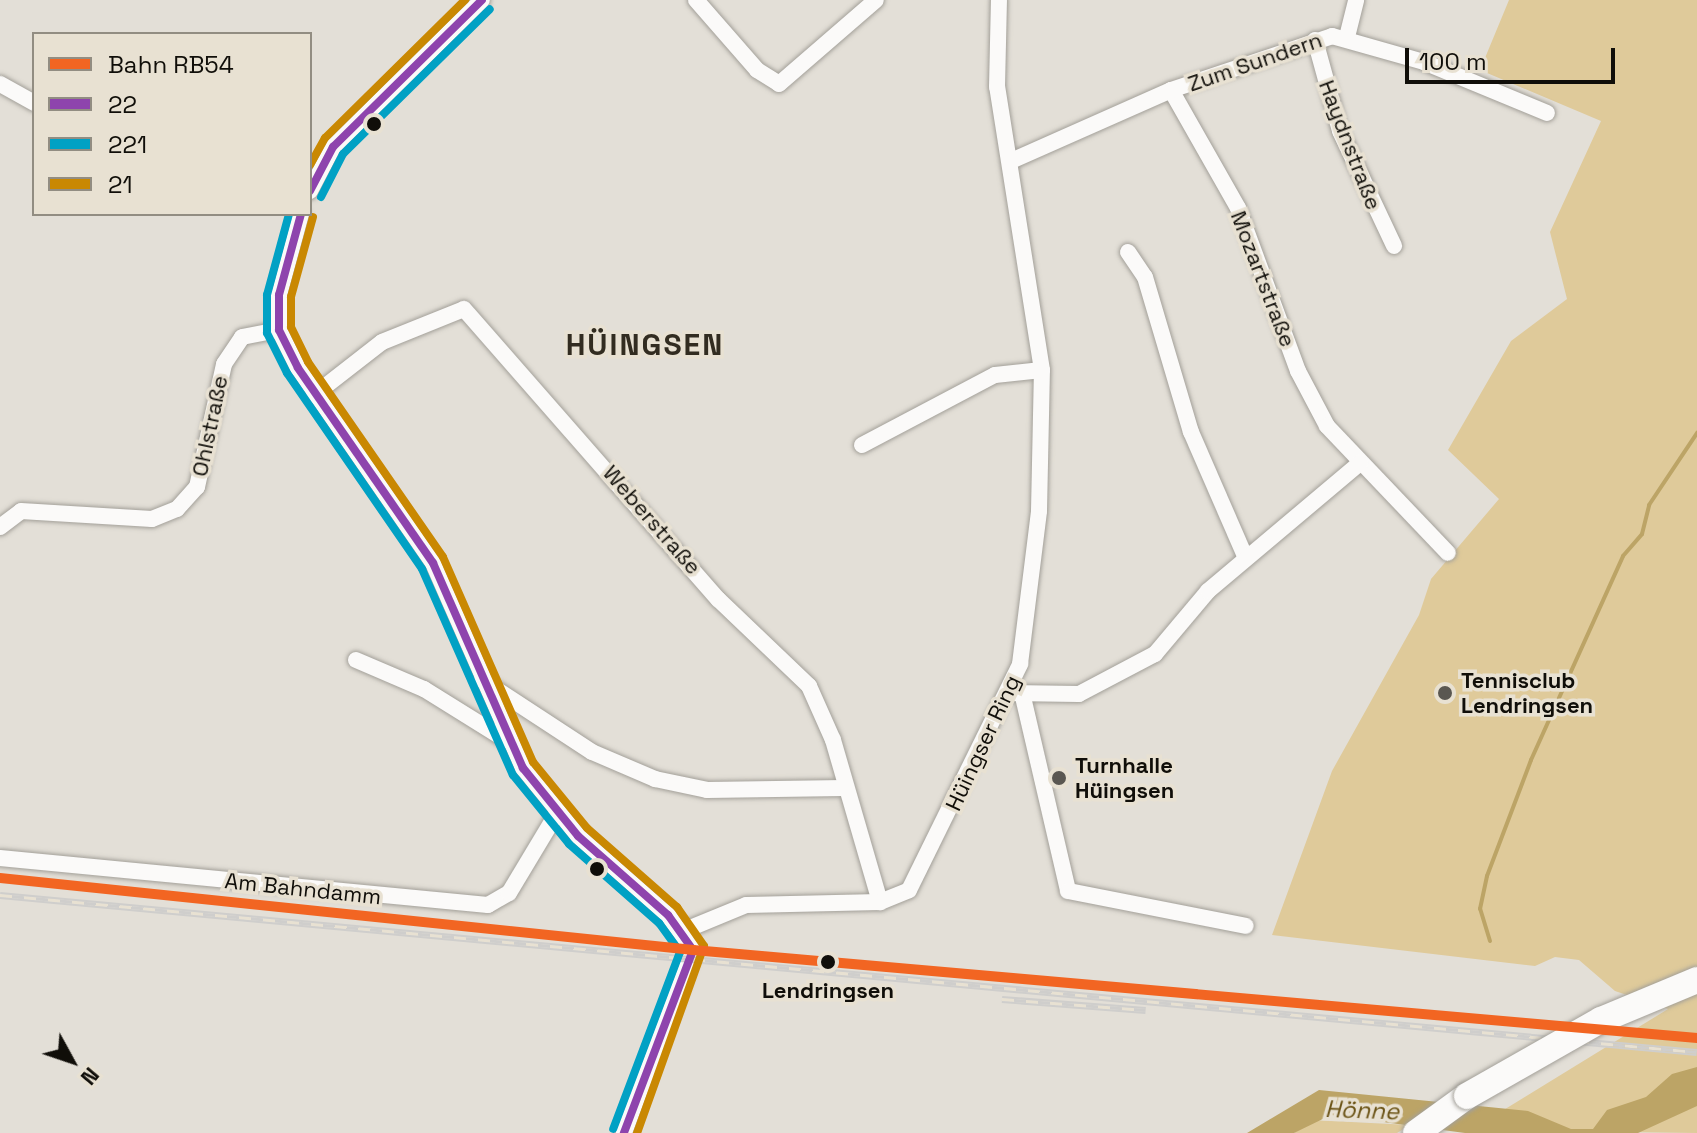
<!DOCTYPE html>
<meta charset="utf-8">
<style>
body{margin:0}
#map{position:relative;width:1697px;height:1133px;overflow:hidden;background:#e3dfd7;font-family:"Space Grotesk",sans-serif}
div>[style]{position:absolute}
.green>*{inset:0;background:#dfca9a}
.water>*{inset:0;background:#bca466}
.stream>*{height:4px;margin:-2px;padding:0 2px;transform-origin:2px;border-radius:2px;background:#bca466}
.roads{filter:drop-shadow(0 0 2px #a3a099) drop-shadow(0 0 2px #a3a099)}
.minor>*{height:16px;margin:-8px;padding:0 8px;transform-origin:8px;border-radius:8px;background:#fbfaf9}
.primary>*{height:26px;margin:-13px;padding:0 13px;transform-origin:13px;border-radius:13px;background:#fbfaf9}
.rail>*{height:7px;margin-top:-3.5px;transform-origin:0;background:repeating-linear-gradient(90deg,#e8e1d2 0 12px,#cfcecc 0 24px);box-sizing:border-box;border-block:2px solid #cfcecc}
.bridges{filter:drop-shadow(0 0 2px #a3a099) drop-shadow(0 0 2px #a3a099)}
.primary-bridge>*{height:26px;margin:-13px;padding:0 13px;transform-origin:13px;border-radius:13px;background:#fbfaf9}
.bus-1>*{height:8px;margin:-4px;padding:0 4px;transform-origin:4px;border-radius:4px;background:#8e44ad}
.bus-2>*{height:8px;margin:-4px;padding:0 4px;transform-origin:4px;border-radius:4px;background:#01a1c4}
.bus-3>*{height:8px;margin:-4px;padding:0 4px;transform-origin:4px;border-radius:4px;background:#c98802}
.rail-1>*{height:10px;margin:-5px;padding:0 5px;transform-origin:5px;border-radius:5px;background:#f26522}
.dots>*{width:22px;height:22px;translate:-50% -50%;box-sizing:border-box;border:4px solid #e8e1d2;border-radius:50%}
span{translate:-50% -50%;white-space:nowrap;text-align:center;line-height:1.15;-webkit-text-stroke:7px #e8e1d2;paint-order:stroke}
.street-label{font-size:22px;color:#100e09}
.poi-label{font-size:22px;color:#100e09;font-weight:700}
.left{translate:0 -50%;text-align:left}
.stop-label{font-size:22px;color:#100e09;font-weight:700}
.water-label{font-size:24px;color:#6b5315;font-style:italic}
.district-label{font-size:30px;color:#322c20;font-weight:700;letter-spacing:2px}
.legend{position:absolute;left:32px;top:32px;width:280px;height:184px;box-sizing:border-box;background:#e8e1d2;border:2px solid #928d82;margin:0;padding:10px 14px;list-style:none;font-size:24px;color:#100e09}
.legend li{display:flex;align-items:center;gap:16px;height:40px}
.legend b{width:40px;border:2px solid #928d82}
.north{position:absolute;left:32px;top:1021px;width:80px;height:80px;-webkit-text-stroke:6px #e8e1d2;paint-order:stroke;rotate:130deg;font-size:22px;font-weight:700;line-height:32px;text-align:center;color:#100e09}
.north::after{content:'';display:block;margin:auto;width:28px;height:36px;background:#100e09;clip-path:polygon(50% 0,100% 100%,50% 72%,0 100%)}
.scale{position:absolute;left:1405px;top:48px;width:210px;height:36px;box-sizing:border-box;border:4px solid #100e09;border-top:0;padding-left:10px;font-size:24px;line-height:28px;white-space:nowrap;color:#100e09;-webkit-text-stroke:6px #e8e1d2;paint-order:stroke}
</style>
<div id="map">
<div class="green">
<div style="clip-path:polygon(1509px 0,1697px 0,1697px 1133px,1471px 1130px,1668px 1009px,1615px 991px,1579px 960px,1555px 957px,1535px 966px,1272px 935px,1332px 771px,1419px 615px,1431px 579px,1499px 499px,1448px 450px,1511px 341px,1567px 299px,1550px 232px,1601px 121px,1480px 70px)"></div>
<div style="clip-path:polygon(1312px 1120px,1410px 1125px,1397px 1133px,1294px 1133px)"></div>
</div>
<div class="water">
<div style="clip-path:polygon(1697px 1067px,1697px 1106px,1638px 1133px,1465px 1133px,1331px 1115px,1294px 1133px,1247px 1133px,1319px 1090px,1528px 1111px,1571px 1129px,1593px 1129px,1607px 1110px,1646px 1097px,1672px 1074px)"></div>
</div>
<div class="stream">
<div style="left:1490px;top:941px;width:34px;rotate:-107deg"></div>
<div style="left:1480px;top:909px;width:34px;rotate:-78deg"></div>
<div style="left:1487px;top:876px;width:124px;rotate:-69.2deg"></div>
<div style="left:1531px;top:760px;width:224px;rotate:-65.7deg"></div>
<div style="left:1623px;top:556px;width:29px;rotate:-49deg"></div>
<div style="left:1642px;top:534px;width:30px;rotate:-76deg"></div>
<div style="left:1649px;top:505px;width:87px;rotate:-56.3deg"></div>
</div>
<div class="roads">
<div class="minor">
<div style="left:696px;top:0;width:93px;rotate:48.9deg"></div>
<div style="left:757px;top:70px;width:26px;rotate:32deg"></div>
<div style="left:779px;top:84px;width:128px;rotate:-40.9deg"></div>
<div style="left:1347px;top:37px;width:38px;rotate:-76deg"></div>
<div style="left:1315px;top:40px;width:94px;rotate:74.6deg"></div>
<div style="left:1340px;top:131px;width:127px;rotate:64.8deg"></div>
<div style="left:0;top:84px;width:39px;rotate:29deg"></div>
<div style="left:1171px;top:90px;width:136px;rotate:60.4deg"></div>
<div style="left:1238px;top:208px;width:174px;rotate:69.8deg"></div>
<div style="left:1298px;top:371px;width:62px;rotate:62.2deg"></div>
<div style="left:1327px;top:426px;width:175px;rotate:46.4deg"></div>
<div style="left:1011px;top:161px;width:175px;rotate:-23.9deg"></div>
<div style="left:1171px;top:90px;width:170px;rotate:-18.5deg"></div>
<div style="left:1332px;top:36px;width:96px;rotate:15.8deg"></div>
<div style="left:1424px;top:62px;width:133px;rotate:22.5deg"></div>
<div style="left:310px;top:191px;width:50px;rotate:-62.4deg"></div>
<div style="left:333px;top:147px;width:209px;rotate:-44.6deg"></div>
<div style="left:301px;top:214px;width:84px;rotate:105.2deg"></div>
<div style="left:279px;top:295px;width:35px;rotate:90deg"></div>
<div style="left:279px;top:330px;width:42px;rotate:63.4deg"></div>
<div style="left:298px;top:368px;width:237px;rotate:55.3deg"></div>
<div style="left:433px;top:563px;width:224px;rotate:66.3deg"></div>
<div style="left:523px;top:768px;width:87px;rotate:51deg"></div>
<div style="left:578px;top:836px;width:120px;rotate:41.3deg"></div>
<div style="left:668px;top:915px;width:43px;rotate:54.5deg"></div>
<div style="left:693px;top:950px;width:196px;rotate:110.7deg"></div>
<div style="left:1128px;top:252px;width:30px;rotate:56deg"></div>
<div style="left:1145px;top:277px;width:162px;rotate:73.5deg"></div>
<div style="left:1191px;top:432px;width:135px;rotate:66.5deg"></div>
<div style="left:314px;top:395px;width:86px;rotate:-37.9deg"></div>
<div style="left:382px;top:342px;width:88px;rotate:-21.9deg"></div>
<div style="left:464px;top:309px;width:386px;rotate:48.8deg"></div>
<div style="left:718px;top:599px;width:126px;rotate:43.7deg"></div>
<div style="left:809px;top:686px;width:59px;rotate:66deg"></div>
<div style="left:833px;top:740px;width:169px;rotate:73.8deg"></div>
<div style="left:862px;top:445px;width:150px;rotate:-27.8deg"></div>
<div style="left:995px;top:375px;width:47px;rotate:-6.1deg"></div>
<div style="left:0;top:527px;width:26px;rotate:-37deg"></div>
<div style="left:21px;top:511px;width:131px;rotate:3.5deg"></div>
<div style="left:152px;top:519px;width:27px;rotate:-22deg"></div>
<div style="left:177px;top:509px;width:30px;rotate:-48deg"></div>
<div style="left:197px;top:487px;width:126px;rotate:-77.6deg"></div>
<div style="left:224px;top:364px;width:32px;rotate:-56deg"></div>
<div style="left:242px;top:337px;width:38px;rotate:-11deg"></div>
<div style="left:356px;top:660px;width:74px;rotate:23.1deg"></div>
<div style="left:424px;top:689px;width:97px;rotate:31.9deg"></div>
<div style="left:482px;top:680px;width:131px;rotate:33.2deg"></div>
<div style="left:592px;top:752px;width:69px;rotate:23.2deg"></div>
<div style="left:655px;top:779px;width:53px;rotate:11.9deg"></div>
<div style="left:707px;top:790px;width:137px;rotate:-0.8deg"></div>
<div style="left:1010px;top:693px;width:69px;rotate:0.8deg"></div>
<div style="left:1079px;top:694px;width:86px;rotate:-27.8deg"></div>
<div style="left:1155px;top:654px;width:82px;rotate:-49.9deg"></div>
<div style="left:1208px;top:591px;width:199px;rotate:-40.1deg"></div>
<div style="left:1023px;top:697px;width:199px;rotate:76.9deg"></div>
<div style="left:1068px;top:891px;width:181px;rotate:11.1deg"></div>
<div style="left:0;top:858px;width:490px;rotate:5.5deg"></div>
<div style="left:488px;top:905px;width:24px;rotate:-30deg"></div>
<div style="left:509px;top:893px;width:93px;rotate:-59deg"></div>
<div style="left:683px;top:931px;width:68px;rotate:-22.4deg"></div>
<div style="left:746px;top:905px;width:134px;rotate:-1.3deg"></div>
<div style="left:880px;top:902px;width:31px;rotate:-22deg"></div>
<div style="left:909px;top:890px;width:252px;rotate:-63.8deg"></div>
<div style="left:1020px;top:664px;width:154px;rotate:-82.9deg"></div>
<div style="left:1039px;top:511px;width:141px;rotate:-88.8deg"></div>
<div style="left:1042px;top:370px;width:287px;rotate:-99deg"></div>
<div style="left:997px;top:87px;width:87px;rotate:-88.7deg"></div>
</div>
<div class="primary">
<div style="left:1416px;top:1133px;width:63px;rotate:-36deg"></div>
</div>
</div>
<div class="rail">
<div style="left:0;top:895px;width:1704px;rotate:5.29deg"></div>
<div style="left:1002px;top:999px;width:144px;rotate:4.4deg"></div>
</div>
<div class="bridges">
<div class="primary-bridge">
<div style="left:1467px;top:1096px;width:154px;rotate:-29.6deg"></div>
<div style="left:1601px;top:1020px;width:104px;rotate:-22.6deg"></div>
</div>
</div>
<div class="bus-1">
<div style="left:310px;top:191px;width:50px;rotate:-62.4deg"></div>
<div style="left:333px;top:147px;width:209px;rotate:-44.6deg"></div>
<div style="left:301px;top:214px;width:84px;rotate:105.2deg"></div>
<div style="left:279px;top:295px;width:35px;rotate:90deg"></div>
<div style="left:279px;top:330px;width:42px;rotate:63.4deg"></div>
<div style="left:298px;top:368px;width:237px;rotate:55.3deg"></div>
<div style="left:433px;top:563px;width:224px;rotate:66.3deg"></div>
<div style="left:523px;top:768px;width:87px;rotate:51deg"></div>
<div style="left:578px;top:836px;width:120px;rotate:41.3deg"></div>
<div style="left:668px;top:915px;width:43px;rotate:54.5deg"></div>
<div style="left:693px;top:950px;width:196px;rotate:110.7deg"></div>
</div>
<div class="bus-2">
<div style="left:321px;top:197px;width:48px;rotate:-62.9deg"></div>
<div style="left:343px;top:154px;width:206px;rotate:-44.6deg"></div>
<div style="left:289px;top:214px;width:84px;rotate:105.2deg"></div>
<div style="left:267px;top:295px;width:38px;rotate:90deg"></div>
<div style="left:267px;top:333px;width:45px;rotate:63.4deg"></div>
<div style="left:287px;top:373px;width:238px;rotate:55.4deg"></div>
<div style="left:422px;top:569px;width:225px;rotate:66.2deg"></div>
<div style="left:513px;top:775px;width:89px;rotate:50.9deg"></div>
<div style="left:569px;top:844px;width:120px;rotate:41.3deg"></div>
<div style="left:659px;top:923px;width:36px;rotate:54deg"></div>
<div style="left:680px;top:952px;width:189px;rotate:110.7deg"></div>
</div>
<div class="bus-3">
<div style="left:310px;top:165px;width:31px;rotate:-61deg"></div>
<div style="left:325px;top:138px;width:197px;rotate:-44.6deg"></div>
<div style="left:313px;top:217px;width:83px;rotate:105.4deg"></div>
<div style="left:291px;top:297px;width:30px;rotate:90deg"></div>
<div style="left:291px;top:327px;width:39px;rotate:64deg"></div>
<div style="left:308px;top:362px;width:237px;rotate:55.3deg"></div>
<div style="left:443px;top:557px;width:224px;rotate:66.3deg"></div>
<div style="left:533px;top:762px;width:85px;rotate:50.7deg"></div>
<div style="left:587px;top:828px;width:120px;rotate:41.3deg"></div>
<div style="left:677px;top:907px;width:47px;rotate:55.3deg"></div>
<div style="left:704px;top:946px;width:199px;rotate:109.7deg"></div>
</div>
<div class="rail-1">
<div style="left:0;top:878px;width:697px;rotate:5.93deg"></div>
<div style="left:693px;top:950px;width:1008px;rotate:5.01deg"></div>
</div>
<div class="dots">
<div style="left:374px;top:124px;background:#100e09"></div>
<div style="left:1445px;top:693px;background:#5a5751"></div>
<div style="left:1059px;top:778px;background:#5a5751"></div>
<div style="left:597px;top:869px;background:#100e09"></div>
<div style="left:828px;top:962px;background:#100e09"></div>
</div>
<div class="street-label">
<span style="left:1255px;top:62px;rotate:-19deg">Zum Sundern</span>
<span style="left:1350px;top:145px;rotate:69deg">Haydnstraße</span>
<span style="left:1263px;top:279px;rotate:69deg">Mozartstraße</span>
<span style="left:210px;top:426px;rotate:-78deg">Ohlstraße</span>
<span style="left:652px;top:520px;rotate:49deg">Weberstraße</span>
<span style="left:983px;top:743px;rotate:-65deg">Hüingser Ring</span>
<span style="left:303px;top:889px;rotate:6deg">Am Bahndamm</span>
</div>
<div class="poi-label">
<span class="left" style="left:1461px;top:693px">Tennisclub<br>Lendringsen</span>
<span class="left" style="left:1075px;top:778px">Turnhalle<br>Hüingsen</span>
</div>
<div class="stop-label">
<span style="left:828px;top:991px">Lendringsen</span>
</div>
<div class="water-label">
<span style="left:1362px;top:1110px;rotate:2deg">Hönne</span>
</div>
<div class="district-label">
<span style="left:645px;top:345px">HÜINGSEN</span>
</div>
<ul class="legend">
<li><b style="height:10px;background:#f26522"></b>Bahn RB54</li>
<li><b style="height:10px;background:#8e44ad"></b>22</li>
<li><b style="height:10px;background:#01a1c4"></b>221</li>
<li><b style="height:10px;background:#c98802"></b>21</li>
</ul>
<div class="north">N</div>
<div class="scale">100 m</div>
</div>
